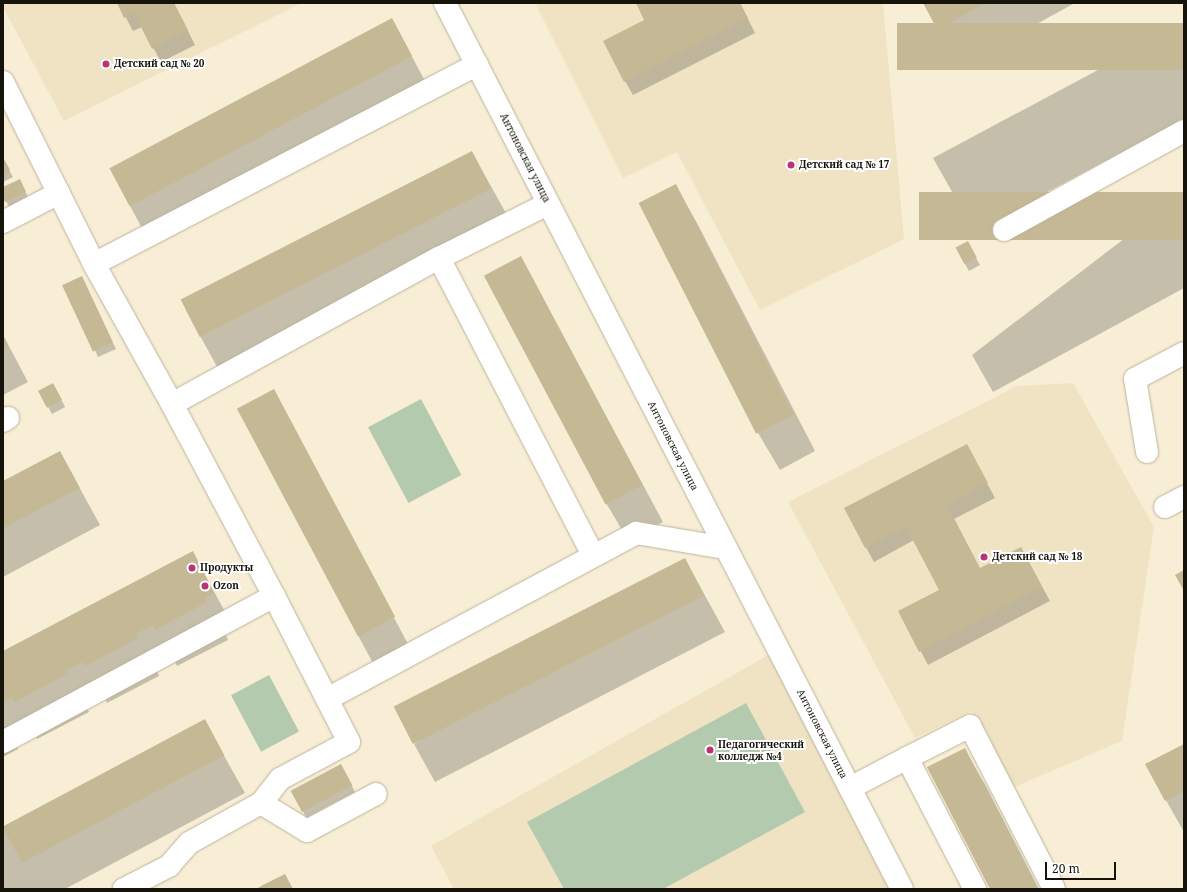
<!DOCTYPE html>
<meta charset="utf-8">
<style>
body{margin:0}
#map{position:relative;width:1187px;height:892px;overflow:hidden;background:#f7eed5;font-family:"Noto Serif",serif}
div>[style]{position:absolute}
.built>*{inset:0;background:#efe3c3}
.green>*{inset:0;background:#b4caaf;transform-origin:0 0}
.shadow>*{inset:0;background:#0003;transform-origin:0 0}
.building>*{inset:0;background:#c5b894;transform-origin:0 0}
.roads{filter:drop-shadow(0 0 1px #bcb39b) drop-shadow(0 0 1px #bcb39b)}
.minor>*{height:22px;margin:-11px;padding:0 11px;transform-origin:11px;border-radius:11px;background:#fff}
.dots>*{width:11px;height:11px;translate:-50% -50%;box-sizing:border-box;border:2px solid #fff;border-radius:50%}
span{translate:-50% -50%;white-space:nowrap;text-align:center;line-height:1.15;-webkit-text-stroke:4px #fff;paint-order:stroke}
.poi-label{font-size:10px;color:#16130a;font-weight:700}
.left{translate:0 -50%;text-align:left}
.street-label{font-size:10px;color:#16130a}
.frame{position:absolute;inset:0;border:4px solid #16130a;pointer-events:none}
.scale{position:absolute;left:1045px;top:862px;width:71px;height:18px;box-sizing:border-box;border:2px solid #16130a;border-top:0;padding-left:5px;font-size:12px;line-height:14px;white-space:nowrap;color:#16130a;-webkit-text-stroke:3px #fff;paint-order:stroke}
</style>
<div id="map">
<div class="built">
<div style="clip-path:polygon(3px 3px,301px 3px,64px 121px,3px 7px)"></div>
<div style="clip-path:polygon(535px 3px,883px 3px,904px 239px,760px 310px,677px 152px,623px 178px)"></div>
<div style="clip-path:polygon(1073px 383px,1154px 527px,1122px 741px,1012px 788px,972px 711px,915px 738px,788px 502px,1017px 386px)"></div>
<div style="clip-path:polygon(770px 654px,891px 889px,454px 889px,431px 846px)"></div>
</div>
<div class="green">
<div style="left:421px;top:399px;width:86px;height:60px;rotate:62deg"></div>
<div style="left:269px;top:675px;width:64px;height:43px;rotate:62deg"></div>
<div style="clip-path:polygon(746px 703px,805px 812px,663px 889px,564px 889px,527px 822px)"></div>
</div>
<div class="shadow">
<div style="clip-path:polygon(118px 3px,174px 3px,195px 45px,161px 62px,142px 27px,133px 31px)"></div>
<div style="clip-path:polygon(637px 3px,740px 3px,755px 33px,633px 95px,625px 81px,646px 21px)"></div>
<div style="clip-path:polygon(924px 3px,1075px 3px,960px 66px)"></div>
<div style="left:392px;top:19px;width:85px;height:319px;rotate:62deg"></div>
<div style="clip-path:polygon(1184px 24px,1184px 119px,974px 231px,933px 158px)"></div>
<div style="left:472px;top:152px;width:83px;height:327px;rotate:61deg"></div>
<div style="clip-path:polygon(3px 159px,13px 177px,3px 182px)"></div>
<div style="clip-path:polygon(676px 186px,697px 223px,815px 451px,780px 470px,758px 433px,640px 204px)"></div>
<div style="clip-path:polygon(23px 187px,29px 199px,10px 208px,3px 196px,3px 188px)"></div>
<div style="clip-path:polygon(1184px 193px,1184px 288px,993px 392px,972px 355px)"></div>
<div style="clip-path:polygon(956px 248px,971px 249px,980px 265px,969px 271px)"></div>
<div style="clip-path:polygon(521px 258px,663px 522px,628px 540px,606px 503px)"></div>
<div style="clip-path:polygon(85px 284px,116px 349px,98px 357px,95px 350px)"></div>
<div style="clip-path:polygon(3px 335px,28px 382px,3px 395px)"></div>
<div style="left:53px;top:384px;width:26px;height:15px;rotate:62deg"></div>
<div style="left:273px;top:390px;width:300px;height:40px;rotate:62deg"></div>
<div style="clip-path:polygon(60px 452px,100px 525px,3px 577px,3px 482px)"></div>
<div style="clip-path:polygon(974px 459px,995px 498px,954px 519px,980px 569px,1029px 562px,1050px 601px,928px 665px,900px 612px,940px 591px,914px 540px,874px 562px,845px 509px)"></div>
<div style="clip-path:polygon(193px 553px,235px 630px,226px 635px,228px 640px,177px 666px,175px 662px,157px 671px,159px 676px,107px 703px,105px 698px,87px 707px,89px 712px,37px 739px,34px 734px,16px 744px,18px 749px,3px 757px,3px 652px)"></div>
<div style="clip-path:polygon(685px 559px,725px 632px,435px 782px,414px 744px)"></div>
<div style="clip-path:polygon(204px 720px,245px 793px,65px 889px,3px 889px,3px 827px)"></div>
<div style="clip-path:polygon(1184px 745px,1184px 832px,1146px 765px)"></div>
<div style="clip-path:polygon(964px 749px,986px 786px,1039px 889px,991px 889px)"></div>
<div style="clip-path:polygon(345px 772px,355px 792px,306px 818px,303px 811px)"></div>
</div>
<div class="building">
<div style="clip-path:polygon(117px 3px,174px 3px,188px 30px,152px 49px,134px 13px,124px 18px)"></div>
<div style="clip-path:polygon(636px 3px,740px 3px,748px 18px,624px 82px,603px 41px,644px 20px)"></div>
<div style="clip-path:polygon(923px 3px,986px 3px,937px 29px)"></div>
<div style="left:392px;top:18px;width:43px;height:320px;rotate:62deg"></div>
<div style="left:1184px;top:23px;width:47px;height:287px;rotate:90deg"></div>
<div style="left:472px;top:151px;width:42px;height:327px;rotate:63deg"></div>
<div style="clip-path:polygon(3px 157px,10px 170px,3px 173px)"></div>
<div style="clip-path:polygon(20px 179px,26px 192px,5px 202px,3px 198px,3px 187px)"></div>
<div style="left:676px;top:184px;width:259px;height:42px;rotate:63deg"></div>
<div style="left:1184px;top:192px;width:48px;height:265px;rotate:90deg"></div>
<div style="left:968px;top:241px;width:19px;height:14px;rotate:62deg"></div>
<div style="left:521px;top:256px;width:259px;height:42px;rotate:62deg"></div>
<div style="left:82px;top:276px;width:73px;height:22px;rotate:65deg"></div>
<div style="clip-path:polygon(3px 335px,8px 345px,3px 347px)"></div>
<div style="left:53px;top:383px;width:19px;height:17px;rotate:62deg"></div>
<div style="left:274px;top:389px;width:258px;height:42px;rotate:62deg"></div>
<div style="clip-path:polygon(967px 444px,988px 483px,947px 505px,980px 568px,1021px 547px,1042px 587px,919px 652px,898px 611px,939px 590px,906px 527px,865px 548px,844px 508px)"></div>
<div style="clip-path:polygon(60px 451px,80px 488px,3px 528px,3px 481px)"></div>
<div style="clip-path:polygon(193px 551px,214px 593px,205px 598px,207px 602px,155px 630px,153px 625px,136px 634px,138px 638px,85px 666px,83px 662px,66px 670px,68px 674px,14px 702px,12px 697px,3px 702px,3px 651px)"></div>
<div style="left:685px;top:558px;width:42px;height:327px;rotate:63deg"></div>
<div style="clip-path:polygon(1184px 570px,1184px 591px,1175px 575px)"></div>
<div style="left:205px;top:719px;width:41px;height:229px;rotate:62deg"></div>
<div style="clip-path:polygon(1184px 744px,1184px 791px,1165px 801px,1145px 764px)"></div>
<div style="clip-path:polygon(965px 748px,1038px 889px,990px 889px,927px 767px)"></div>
<div style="left:341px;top:764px;width:24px;height:57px;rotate:62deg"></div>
<div style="clip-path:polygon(285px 874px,293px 889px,256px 889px,263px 885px)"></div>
</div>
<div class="roads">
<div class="minor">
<div style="left:445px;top:3px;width:997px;rotate:62.72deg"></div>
<div style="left:3px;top:82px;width:203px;rotate:63.4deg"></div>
<div style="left:94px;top:264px;width:160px;rotate:60.9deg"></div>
<div style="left:172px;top:404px;width:217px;rotate:62deg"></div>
<div style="left:274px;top:596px;width:164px;rotate:62.8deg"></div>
<div style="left:349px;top:742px;width:78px;rotate:151.8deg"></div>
<div style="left:280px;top:779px;width:31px;rotate:128deg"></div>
<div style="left:261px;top:803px;width:82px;rotate:150.9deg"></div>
<div style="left:189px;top:843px;width:30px;rotate:131deg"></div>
<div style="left:169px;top:866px;width:51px;rotate:152.9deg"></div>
<div style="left:3px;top:222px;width:63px;rotate:-27.4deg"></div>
<div style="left:1004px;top:230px;width:205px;rotate:-28.8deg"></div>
<div style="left:439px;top:258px;width:335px;rotate:62.6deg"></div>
<div style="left:94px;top:264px;width:432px;rotate:-27.5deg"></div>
<div style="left:172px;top:404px;width:304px;rotate:-28.7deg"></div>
<div style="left:439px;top:258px;width:122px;rotate:-26.4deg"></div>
<div style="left:3px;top:421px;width:6px;rotate:-31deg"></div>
<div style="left:1147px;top:452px;width:74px;rotate:-99.3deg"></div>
<div style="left:1135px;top:379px;width:55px;rotate:-28deg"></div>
<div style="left:1165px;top:507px;width:21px;rotate:-28deg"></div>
<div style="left:327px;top:699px;width:351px;rotate:-28.2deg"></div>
<div style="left:636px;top:533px;width:91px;rotate:9.5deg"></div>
<div style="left:3px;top:742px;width:308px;rotate:-28.3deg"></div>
<div style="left:907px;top:758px;width:71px;rotate:-26.9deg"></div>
<div style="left:970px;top:726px;width:183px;rotate:62.7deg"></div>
<div style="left:850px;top:788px;width:64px;rotate:-27.8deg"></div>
<div style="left:907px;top:758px;width:148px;rotate:62.6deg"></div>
<div style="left:261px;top:803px;width:54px;rotate:31.3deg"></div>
<div style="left:307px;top:831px;width:78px;rotate:-28.2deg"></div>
</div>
</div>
<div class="dots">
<div style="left:106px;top:64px;background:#b93376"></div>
<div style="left:791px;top:165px;background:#b93376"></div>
<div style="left:984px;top:557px;background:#b93376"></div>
<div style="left:192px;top:568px;background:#b93376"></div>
<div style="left:205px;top:586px;background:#b93376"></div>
<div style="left:710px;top:750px;background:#b93376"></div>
</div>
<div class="poi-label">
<span class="left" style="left:114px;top:64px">Детский сад № 20</span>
<span class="left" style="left:799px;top:165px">Детский сад № 17</span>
<span class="left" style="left:992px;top:557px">Детский сад № 18</span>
<span class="left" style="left:200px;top:568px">Продукты</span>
<span class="left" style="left:213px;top:586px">Ozon</span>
<span class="left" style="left:718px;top:750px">Педагогический<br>колледж №4</span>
</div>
<div class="street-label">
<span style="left:525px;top:158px;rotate:63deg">Антоновская улица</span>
<span style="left:673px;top:446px;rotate:63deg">Антоновская улица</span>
<span style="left:822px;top:734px;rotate:63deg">Антоновская улица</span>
</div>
<div class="frame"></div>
<div class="scale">20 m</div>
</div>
